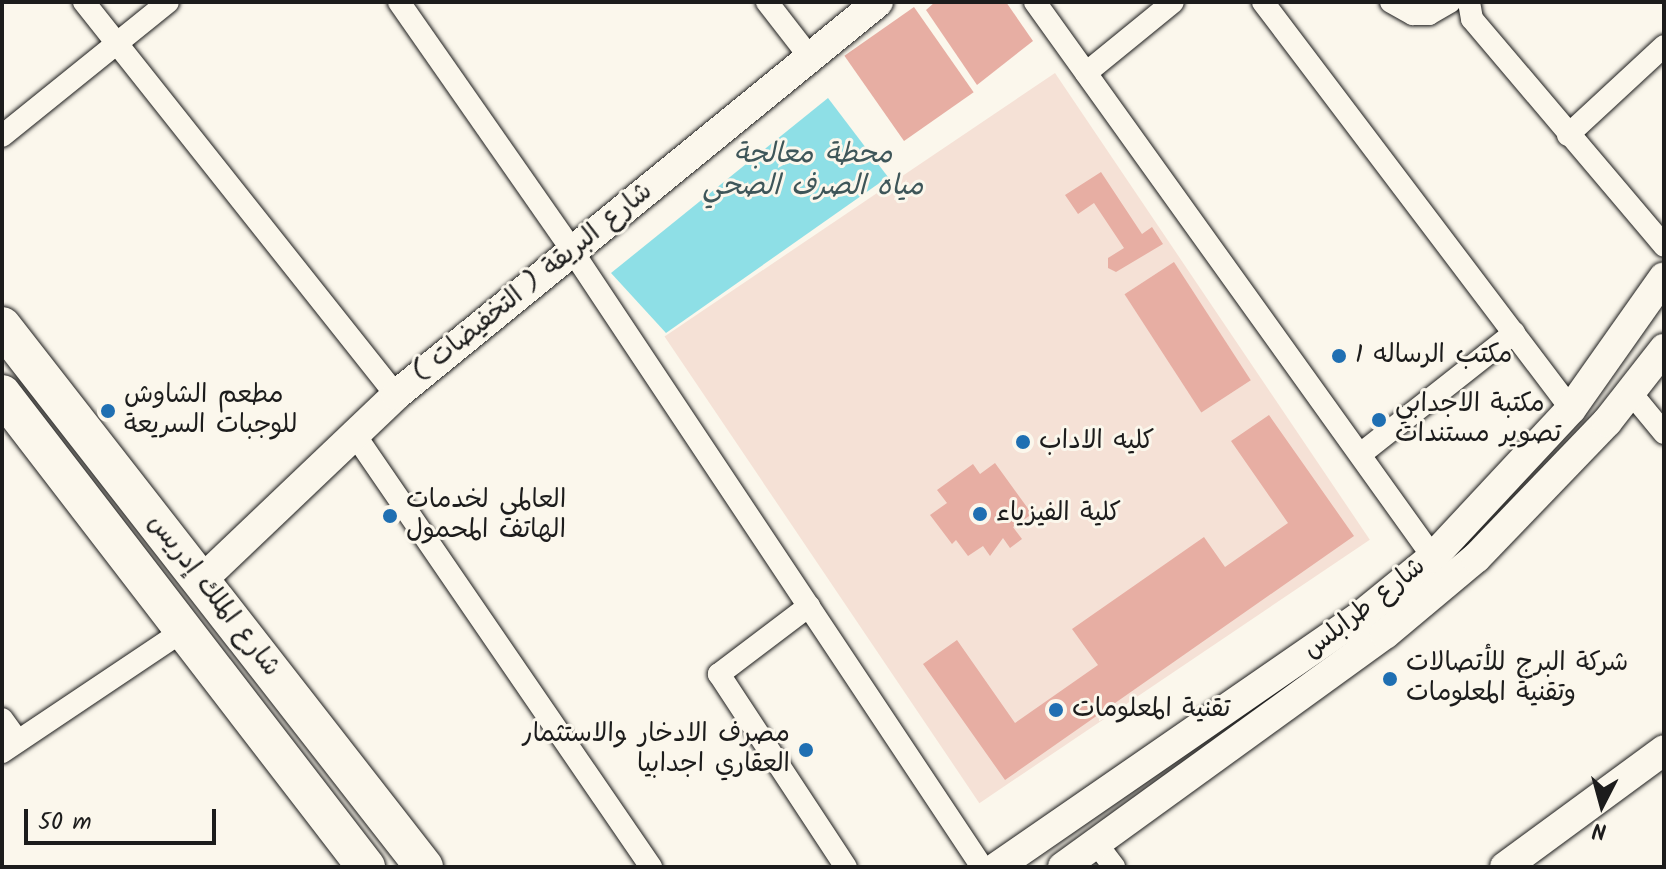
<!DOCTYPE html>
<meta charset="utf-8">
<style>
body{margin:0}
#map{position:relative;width:1666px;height:869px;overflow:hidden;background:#fbf7ec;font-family:Kalam,"Playpen Sans Arabic",sans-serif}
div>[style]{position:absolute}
.built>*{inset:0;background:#f5e1d6;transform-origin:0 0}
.water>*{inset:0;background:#8edfe6}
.building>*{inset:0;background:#e7aea3;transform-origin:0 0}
.roads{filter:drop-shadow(0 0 2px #1c1c1c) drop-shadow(0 0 2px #1c1c1c)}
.street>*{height:22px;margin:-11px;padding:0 11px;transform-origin:11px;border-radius:11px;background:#fbf7ec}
.secondary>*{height:30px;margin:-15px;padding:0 15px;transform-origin:15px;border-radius:15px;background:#fbf7ec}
.highway>*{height:38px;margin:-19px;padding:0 19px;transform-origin:19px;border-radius:19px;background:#fbf7ec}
.dots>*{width:22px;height:22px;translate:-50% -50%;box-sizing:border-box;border:4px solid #fbf7ec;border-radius:50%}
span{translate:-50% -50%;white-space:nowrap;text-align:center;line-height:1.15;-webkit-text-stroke:6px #fbf7ec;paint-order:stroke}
.street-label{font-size:26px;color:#1c1c1c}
.poi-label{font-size:26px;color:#1c1c1c}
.left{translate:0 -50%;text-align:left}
.right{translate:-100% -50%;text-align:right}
.water-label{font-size:28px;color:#3e5659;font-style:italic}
.frame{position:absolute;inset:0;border:4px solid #1c1c1c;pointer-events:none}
.north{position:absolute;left:1562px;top:765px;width:80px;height:80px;-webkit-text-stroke:6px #fbf7ec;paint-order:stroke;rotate:186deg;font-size:22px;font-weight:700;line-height:32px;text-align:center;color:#1c1c1c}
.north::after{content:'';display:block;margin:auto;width:28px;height:36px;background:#1c1c1c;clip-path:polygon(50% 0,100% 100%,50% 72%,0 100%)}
.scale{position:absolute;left:24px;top:809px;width:192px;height:36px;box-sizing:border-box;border:4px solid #1c1c1c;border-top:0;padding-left:10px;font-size:24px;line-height:28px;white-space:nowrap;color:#1c1c1c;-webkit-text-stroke:6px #fbf7ec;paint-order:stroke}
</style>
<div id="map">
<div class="built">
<div style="left:1055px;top:73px;width:563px;height:471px;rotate:56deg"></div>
</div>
<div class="water">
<div style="clip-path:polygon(828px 98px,888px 177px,666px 333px,611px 273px)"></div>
</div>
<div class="building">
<div style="clip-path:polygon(935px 2px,1006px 2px,1033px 41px,977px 85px,926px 10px)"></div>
<div style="left:914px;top:7px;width:104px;height:85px;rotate:55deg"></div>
<div style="clip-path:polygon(1101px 172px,1142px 234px,1152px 227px,1163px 244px,1116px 272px,1108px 268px,1108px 258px,1124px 248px,1094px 203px,1078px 214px,1065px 195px)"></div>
<div style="left:1174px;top:262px;width:141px;height:59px;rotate:57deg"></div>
<div style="clip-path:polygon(1269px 415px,1354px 536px,1005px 780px,923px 664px,957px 640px,1015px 723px,1098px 665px,1072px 629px,1204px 537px,1225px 567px,1288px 523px,1231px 441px)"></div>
<div style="clip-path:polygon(995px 463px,1032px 514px,1013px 527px,1022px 539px,1010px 548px,1003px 538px,990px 556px,983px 546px,968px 556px,956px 540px,952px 544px,930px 515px,947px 503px,937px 490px,973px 464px,980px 474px)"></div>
</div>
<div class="roads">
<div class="street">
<div style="left:84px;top:2px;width:502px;rotate:51.55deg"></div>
<div style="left:399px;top:2px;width:301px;rotate:55.1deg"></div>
<div style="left:571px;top:249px;width:742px;rotate:56.37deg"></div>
<div style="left:767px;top:2px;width:73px;rotate:52.2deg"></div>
<div style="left:1035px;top:2px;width:683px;rotate:54.36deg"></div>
<div style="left:1263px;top:2px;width:510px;rotate:52.88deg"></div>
<div style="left:1391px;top:2px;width:25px;rotate:29deg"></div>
<div style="left:1413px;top:14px;width:16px"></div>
<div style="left:1429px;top:14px;width:24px;rotate:-30deg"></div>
<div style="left:1469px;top:2px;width:17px;rotate:80deg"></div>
<div style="left:1472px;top:19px;width:297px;rotate:49.7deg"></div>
<div style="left:1086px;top:73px;width:112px;rotate:-39.2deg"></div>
<div style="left:1568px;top:135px;width:131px;rotate:-42.8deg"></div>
<div style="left:2px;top:136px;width:213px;rotate:-38.9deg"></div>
<div style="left:1631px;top:393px;width:52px;rotate:50.5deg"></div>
<div style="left:355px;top:435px;width:524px;rotate:55.58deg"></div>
<div style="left:1362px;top:453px;width:194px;rotate:-38.3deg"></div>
<div style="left:809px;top:606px;width:113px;rotate:142.9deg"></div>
<div style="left:719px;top:674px;width:231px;rotate:56.7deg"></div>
<div style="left:2px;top:719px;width:27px;rotate:54deg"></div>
<div style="left:2px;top:752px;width:219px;rotate:-33.8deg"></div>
<div style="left:1096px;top:843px;width:30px;rotate:53deg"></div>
</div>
<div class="secondary">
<div style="left:202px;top:580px;width:268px;rotate:-43.6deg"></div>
<div style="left:396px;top:395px;width:622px;rotate:-39.19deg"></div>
<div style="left:997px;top:867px;width:437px;rotate:-34.6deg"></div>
<div style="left:1357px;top:619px;width:98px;rotate:-39.2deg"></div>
<div style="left:1433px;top:557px;width:202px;rotate:-47deg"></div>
<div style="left:1571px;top:409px;width:161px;rotate:-54.8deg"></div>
<div style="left:1063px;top:867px;width:397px;rotate:-35.9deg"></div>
<div style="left:1385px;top:634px;width:119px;rotate:-39.9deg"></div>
<div style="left:1476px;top:558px;width:189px;rotate:-46.1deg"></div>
<div style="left:1607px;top:422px;width:93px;rotate:-52deg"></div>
<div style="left:1505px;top:867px;width:197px;rotate:-36.3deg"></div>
</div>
<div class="highway">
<div style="left:2px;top:326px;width:686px;rotate:52.04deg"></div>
<div style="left:2px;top:394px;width:597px;rotate:52.42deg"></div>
</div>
</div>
<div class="dots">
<div style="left:1339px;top:356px;background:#1f6fb2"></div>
<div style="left:108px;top:411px;background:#1f6fb2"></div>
<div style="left:1379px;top:420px;background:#1f6fb2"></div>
<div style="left:1023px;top:442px;background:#1f6fb2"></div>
<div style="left:980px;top:514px;background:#1f6fb2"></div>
<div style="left:390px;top:516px;background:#1f6fb2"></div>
<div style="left:1390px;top:679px;background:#1f6fb2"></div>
<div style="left:1056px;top:710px;background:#1f6fb2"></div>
<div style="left:806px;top:750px;background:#1f6fb2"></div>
</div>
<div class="street-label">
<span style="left:533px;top:283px;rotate:-39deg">شارع البريقة ( التخفيضات )</span>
<span style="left:213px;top:596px;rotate:52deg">شارع الملك إدريس</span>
<span style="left:1365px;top:609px;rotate:-38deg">شارع طرابلس</span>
</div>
<div class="poi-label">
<span class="left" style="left:1355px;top:356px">مكتب الرساله 1</span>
<span class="left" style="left:124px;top:411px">مطعم الشاوش<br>للوجبات السريعة</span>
<span class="left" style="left:1395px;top:420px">مكتبة الاجدابي<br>تصوير مستندات</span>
<span class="left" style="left:1039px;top:442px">كليه الاداب</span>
<span class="left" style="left:406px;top:516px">العالمي لخدمات<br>الهاتف المحمول</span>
<span class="left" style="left:996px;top:514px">كلية الفيزياء</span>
<span class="left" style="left:1406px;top:679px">شركة البرج للأتصالات<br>وتقنية المعلومات</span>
<span class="left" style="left:1072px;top:710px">تقنية المعلومات</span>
<span class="right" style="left:790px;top:750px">مصرف الادخار والاستثمار<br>العقاري اجدابيا</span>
</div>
<div class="water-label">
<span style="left:813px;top:171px">محطة معالجة<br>مياه الصرف الصحي</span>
</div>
<div class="frame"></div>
<div class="north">N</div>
<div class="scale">50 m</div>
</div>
